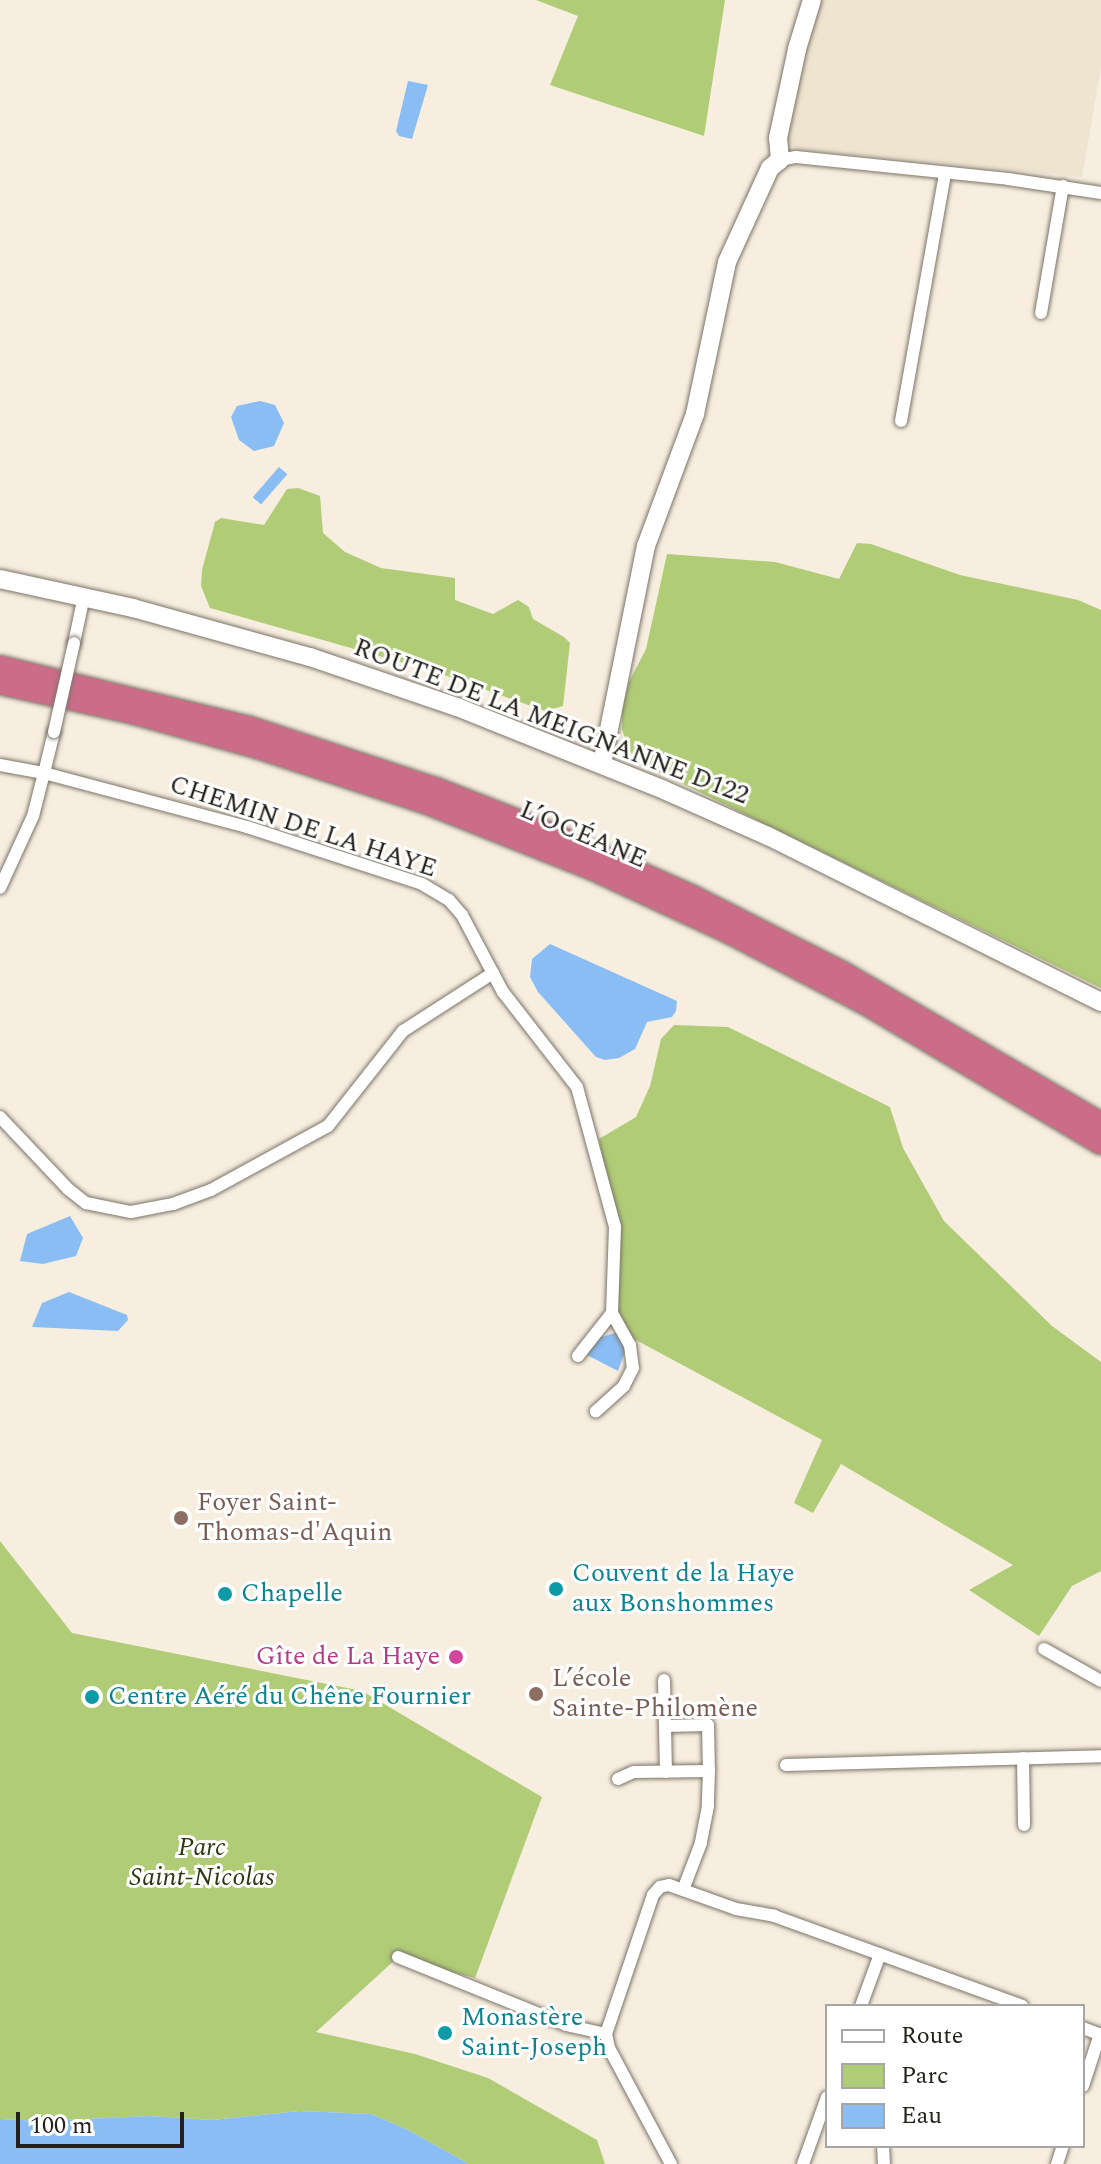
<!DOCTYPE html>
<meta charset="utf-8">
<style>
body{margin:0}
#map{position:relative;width:1101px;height:2164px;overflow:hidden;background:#f7eee0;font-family:Spectral,serif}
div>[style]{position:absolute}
.industrial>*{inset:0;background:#efe4cf}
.green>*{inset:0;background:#b0cc77}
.water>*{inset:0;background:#89bdf3;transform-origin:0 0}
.roads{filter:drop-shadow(0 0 2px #7c7468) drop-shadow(0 0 2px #7c7468)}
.street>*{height:12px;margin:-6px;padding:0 6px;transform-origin:6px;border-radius:6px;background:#fff}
.secondary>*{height:18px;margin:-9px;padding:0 9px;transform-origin:9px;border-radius:9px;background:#fff}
.highway>*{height:22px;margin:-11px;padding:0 11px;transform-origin:11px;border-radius:11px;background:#cb6d89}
.bridges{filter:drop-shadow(0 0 2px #7c7468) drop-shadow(0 0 2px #7c7468)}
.street-bridge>*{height:12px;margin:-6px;padding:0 6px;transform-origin:6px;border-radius:6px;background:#fff}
.dots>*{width:22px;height:22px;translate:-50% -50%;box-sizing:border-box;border:4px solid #fff;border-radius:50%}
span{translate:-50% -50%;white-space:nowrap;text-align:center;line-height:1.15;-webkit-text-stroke:6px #fff;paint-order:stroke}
.street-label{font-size:26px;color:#24211c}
.education-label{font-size:26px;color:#785e54}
.left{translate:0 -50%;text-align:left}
.culture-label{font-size:26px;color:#0d838f}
.hotel-label{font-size:26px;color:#b23c85}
.right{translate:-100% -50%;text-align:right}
.park-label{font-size:26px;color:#2d3813;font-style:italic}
.legend{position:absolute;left:825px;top:2004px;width:260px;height:144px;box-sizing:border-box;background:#fff;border:2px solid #a7a6a4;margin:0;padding:10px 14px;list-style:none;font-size:24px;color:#24211c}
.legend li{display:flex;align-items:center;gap:16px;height:40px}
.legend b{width:40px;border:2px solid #a7a6a4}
.scale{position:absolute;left:16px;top:2112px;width:168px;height:36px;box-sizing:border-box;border:4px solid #24211c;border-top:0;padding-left:10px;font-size:24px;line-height:28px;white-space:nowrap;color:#24211c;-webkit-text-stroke:6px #fff;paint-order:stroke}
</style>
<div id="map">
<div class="industrial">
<div style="clip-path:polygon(818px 0,1101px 0,1101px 68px,1082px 177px,797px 149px,784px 139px,803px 46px)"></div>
</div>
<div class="green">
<div style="clip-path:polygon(536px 0,725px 0,704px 136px,550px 85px,578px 16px)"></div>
<div style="clip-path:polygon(298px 488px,320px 496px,323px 533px,345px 552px,381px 568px,455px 578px,455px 600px,493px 614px,518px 600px,529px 607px,533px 619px,564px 637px,570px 643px,563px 706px,545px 711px,439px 673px,210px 608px,201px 586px,202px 570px,215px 522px,221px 518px,264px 525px,287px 489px)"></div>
<div style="clip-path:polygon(857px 543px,871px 544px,960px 575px,1078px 600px,1101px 610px,1101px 988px,650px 768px,629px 751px,622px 729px,622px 711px,629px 682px,646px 649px,667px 554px,775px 562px,839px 579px)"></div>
<div style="clip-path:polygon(674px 1025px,728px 1027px,890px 1107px,903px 1148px,944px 1221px,1052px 1326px,1101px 1362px,1101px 1571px,1072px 1586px,1039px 1636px,969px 1590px,1013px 1565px,841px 1464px,813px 1513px,794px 1503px,822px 1440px,634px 1339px,612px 1313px,615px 1227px,599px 1139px,636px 1117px,650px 1086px,661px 1039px)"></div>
<div style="clip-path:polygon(0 1541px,72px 1633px,362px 1691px,542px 1797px,475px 1978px,397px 1958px,316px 2032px,415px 2054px,488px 2078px,597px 2140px,605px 2164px,469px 2164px,408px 2130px,371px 2114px,300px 2111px,212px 2120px,150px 2116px,41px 2121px,0 2119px)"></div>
</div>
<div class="water">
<div style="clip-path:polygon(408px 81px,428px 85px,412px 139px,399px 136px,396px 131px)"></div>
<div style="clip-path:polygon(260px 401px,275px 405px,284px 423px,274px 446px,254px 451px,239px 440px,231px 417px,237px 406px)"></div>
<div style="left:279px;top:467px;width:11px;height:40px;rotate:41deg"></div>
<div style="clip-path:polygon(550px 944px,677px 1001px,676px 1011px,672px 1017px,647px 1022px,635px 1049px,619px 1058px,605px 1060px,596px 1057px,538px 992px,530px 977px,532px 959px)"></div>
<div style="clip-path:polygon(70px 1216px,83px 1238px,76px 1256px,43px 1264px,20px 1261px,27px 1234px)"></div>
<div style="clip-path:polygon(69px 1292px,127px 1315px,128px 1320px,118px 1331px,32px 1327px,42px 1303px)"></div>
<div style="clip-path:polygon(619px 1332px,625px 1351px,618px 1371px,587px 1355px,594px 1339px)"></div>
<div style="clip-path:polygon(300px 2111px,371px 2114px,408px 2130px,469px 2164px,0 2164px,0 2119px,41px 2121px,150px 2116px,212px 2120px)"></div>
</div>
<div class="roads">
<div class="street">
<div style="left:780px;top:160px;width:16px;rotate:-11deg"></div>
<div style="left:796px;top:157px;width:213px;rotate:5.9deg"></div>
<div style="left:1008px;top:179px;width:94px;rotate:8.6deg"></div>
<div style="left:1041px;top:313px;width:129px;rotate:-80.2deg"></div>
<div style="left:901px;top:421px;width:252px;rotate:-79.9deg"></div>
<div style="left:74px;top:643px;width:48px;rotate:-78deg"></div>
<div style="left:54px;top:732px;width:42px;rotate:103.7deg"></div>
<div style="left:44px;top:773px;width:210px;rotate:14.9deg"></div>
<div style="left:247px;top:827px;width:184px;rotate:18deg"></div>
<div style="left:422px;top:884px;width:31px;rotate:31deg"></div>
<div style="left:449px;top:900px;width:20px;rotate:49deg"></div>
<div style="left:462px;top:915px;width:87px;rotate:62deg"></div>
<div style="left:503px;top:992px;width:120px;rotate:52.1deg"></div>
<div style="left:577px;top:1087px;width:145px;rotate:74.8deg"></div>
<div style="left:615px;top:1227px;width:86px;rotate:92deg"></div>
<div style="left:612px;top:1313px;width:37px;rotate:61deg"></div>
<div style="left:630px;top:1345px;width:23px;rotate:83deg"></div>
<div style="left:633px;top:1368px;width:20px;rotate:117deg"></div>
<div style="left:624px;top:1386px;width:38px;rotate:138deg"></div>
<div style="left:0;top:765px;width:45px;rotate:10.3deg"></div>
<div style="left:44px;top:773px;width:44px;rotate:104.3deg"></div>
<div style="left:33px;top:816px;width:79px;rotate:114.6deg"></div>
<div style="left:0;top:1117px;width:99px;rotate:46.6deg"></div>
<div style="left:68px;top:1189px;width:23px;rotate:38deg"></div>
<div style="left:86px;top:1203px;width:46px;rotate:11.3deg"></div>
<div style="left:131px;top:1212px;width:43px;rotate:-10.8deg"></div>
<div style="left:173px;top:1204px;width:40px;rotate:-20.2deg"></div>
<div style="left:211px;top:1190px;width:133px;rotate:-28.7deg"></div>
<div style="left:328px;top:1126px;width:121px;rotate:-51.7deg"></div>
<div style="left:403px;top:1031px;width:107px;rotate:-32.8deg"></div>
<div style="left:578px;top:1356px;width:55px;rotate:-51.7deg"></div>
<div style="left:1044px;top:1649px;width:65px;rotate:29.3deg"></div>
<div style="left:664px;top:1680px;width:46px;rotate:88.8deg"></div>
<div style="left:665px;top:1726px;width:43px;rotate:-1.3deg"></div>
<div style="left:708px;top:1725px;width:46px;rotate:88.8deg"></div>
<div style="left:665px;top:1726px;width:46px;rotate:88.8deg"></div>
<div style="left:1023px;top:1758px;width:67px;rotate:89.1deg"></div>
<div style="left:786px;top:1765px;width:315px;rotate:-1.6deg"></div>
<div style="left:618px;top:1779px;width:17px;rotate:-24deg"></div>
<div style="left:634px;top:1772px;width:75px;rotate:-0.8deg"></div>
<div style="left:709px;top:1771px;width:35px;rotate:92deg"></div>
<div style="left:708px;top:1806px;width:38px;rotate:101deg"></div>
<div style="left:701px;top:1843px;width:50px;rotate:111deg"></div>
<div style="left:398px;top:1957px;width:181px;rotate:22deg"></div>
<div style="left:566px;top:2025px;width:41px;rotate:12.7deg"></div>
<div style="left:861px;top:2006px;width:55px;rotate:-69.9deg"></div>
<div style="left:1083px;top:2028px;width:19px;rotate:21deg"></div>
<div style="left:1083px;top:2086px;width:55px;rotate:-71.9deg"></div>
<div style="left:883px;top:2146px;width:18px;rotate:87deg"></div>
<div style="left:671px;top:2164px;width:132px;rotate:-118.1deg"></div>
<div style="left:609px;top:2048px;width:14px;rotate:-102deg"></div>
<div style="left:606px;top:2034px;width:147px;rotate:-71.3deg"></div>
<div style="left:653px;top:1895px;width:11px;rotate:-49deg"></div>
<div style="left:660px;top:1887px;width:9px;rotate:-13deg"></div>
<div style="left:669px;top:1885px;width:71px;rotate:19.7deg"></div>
<div style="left:736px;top:1909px;width:39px;rotate:10deg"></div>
<div style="left:774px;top:1916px;width:264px;rotate:19.9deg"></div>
<div style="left:803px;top:2164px;width:71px;rotate:-70.3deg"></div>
<div style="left:1057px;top:2164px;width:19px;rotate:-72deg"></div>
</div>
<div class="secondary">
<div style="left:0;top:579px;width:136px;rotate:12.3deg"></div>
<div style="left:133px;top:608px;width:184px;rotate:15.5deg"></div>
<div style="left:310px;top:657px;width:155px;rotate:18.8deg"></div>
<div style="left:457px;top:707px;width:223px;rotate:21.8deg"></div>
<div style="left:664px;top:790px;width:114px;rotate:23.9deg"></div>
<div style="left:768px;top:836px;width:372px;rotate:26.5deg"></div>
<div style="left:602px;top:764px;width:222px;rotate:-78.6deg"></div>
<div style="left:646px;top:546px;width:141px;rotate:-69.6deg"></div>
<div style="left:695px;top:414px;width:155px;rotate:-78.1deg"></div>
<div style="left:727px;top:262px;width:103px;rotate:-65.4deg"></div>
<div style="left:770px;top:168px;width:13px;rotate:-39deg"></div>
<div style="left:780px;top:160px;width:22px;rotate:-95deg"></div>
<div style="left:778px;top:138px;width:91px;rotate:-77.9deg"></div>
<div style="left:797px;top:49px;width:51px;rotate:-73deg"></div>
</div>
<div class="highway">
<div style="left:0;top:667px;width:254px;rotate:13.7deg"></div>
<div style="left:247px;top:727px;width:199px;rotate:18.2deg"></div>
<div style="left:436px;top:789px;width:129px;rotate:21.4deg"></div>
<div style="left:556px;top:836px;width:152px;rotate:24deg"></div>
<div style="left:695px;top:898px;width:164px;rotate:26.9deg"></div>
<div style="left:841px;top:972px;width:301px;rotate:30.3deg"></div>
<div style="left:0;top:683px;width:137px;rotate:12.6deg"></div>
<div style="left:134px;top:713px;width:131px;rotate:15.5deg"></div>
<div style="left:260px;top:748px;width:179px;rotate:18.2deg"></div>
<div style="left:430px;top:804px;width:173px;rotate:21.7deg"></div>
<div style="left:591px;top:868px;width:154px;rotate:24.9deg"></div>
<div style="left:731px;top:933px;width:151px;rotate:27.6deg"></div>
<div style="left:865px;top:1003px;width:274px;rotate:30.7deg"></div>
</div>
</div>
<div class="bridges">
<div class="street-bridge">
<div style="left:54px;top:732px;width:91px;rotate:-77.3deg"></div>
</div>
</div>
<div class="dots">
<div style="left:181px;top:1518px;background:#8d6e63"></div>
<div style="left:556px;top:1589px;background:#0f9aa8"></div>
<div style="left:225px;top:1594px;background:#0f9aa8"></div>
<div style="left:456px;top:1657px;background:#d1479c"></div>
<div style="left:536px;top:1694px;background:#8d6e63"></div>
<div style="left:92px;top:1697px;background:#0f9aa8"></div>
<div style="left:445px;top:2033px;background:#0f9aa8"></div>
</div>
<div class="street-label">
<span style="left:551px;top:722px;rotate:21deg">ROUTE DE LA MEIGNANNE D122</span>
<span style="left:303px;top:827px;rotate:18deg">CHEMIN DE LA HAYE</span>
<span style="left:583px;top:835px;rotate:23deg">L’OCÉANE</span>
</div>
<div class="education-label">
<span class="left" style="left:197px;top:1518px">Foyer Saint-<br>Thomas-d'Aquin</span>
<span class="left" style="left:552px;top:1694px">L’école<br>Sainte-Philomène</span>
</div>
<div class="culture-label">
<span class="left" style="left:572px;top:1589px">Couvent de la Haye<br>aux Bonshommes</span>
<span class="left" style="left:241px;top:1594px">Chapelle</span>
<span class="left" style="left:108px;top:1697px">Centre Aéré du Chêne Fournier</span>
<span class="left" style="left:461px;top:2033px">Monastère<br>Saint-Joseph</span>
</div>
<div class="hotel-label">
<span class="right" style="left:440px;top:1657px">Gîte de La Haye</span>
</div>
<div class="park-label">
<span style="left:202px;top:1863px">Parc<br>Saint-Nicolas</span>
</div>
<ul class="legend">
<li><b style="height:10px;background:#fff"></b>Route</li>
<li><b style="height:22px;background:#b0cc77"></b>Parc</li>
<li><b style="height:22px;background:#89bdf3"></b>Eau</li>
</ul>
<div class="scale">100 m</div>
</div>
